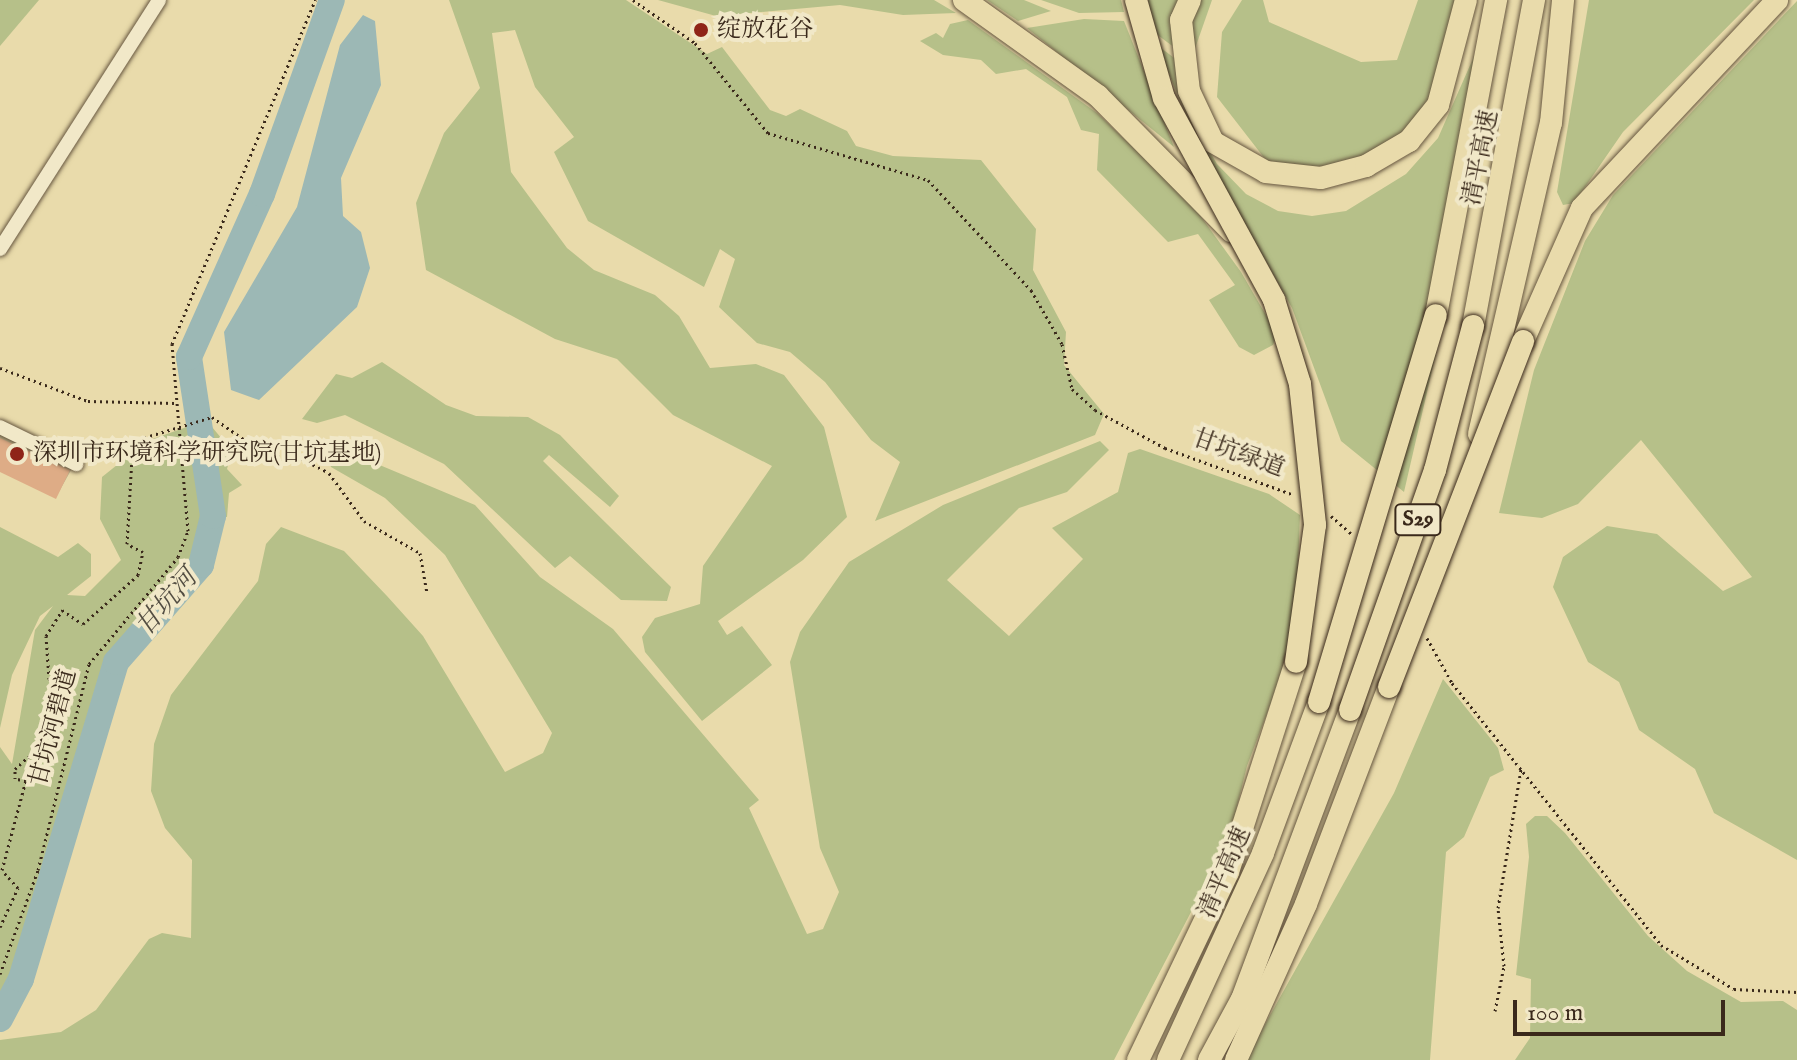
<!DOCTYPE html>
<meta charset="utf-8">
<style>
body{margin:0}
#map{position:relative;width:1797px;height:1060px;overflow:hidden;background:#e9dbab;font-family:"IM FELL English","Noto Serif SC",serif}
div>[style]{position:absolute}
.green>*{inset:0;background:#b6c089}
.water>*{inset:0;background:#9cb8b5}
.shadow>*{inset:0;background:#0003}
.river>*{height:26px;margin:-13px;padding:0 13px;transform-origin:13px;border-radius:13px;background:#9cb8b5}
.building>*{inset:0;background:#deac86}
.path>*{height:3px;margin-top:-1.5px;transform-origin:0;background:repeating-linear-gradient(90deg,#3a291b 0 2px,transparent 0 6px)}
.roads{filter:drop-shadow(0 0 2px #66563f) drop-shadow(0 0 2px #66563f)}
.minor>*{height:14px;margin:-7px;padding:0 7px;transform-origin:7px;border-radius:7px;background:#f1e8c8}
.highway>*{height:22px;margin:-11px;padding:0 11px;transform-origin:11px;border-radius:11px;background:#e9dbab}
.bridges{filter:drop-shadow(0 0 2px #3a291b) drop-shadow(0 0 2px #3a291b)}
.highway-bridge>*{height:22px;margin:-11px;padding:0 11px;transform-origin:11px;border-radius:11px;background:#e9dbab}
.dots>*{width:22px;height:22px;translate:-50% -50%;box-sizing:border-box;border:4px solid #f1e8c8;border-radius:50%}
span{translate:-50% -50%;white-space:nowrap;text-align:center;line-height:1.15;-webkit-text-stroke:8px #f1e8c8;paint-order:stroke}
.shield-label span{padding:2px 6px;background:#f1e8c8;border:2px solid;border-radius:6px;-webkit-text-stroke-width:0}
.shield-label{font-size:22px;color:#3a291b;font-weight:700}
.poi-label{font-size:24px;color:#3a291b}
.left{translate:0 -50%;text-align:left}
.street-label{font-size:24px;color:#3a291b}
.water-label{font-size:26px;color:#524d42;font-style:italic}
.scale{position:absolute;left:1513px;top:1000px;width:212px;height:36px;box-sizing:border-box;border:4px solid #3a291b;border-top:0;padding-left:10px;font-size:24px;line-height:28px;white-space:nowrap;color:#3a291b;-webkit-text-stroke:6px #f1e8c8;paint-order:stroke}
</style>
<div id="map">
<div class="green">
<div style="clip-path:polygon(0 0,39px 0,0 46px)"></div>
<div style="clip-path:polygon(449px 0,626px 0,707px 54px,722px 47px,770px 110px,786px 116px,800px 109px,847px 131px,856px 146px,893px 156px,981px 160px,1036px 229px,1033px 270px,1066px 332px,1064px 365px,1104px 414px,1095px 435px,875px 521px,900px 462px,871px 440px,825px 382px,790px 352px,757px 343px,719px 307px,735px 259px,720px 249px,704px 287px,588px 221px,554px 152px,574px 137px,535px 87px,515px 30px,492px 33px,511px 172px,567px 248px,594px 270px,655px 295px,679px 316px,710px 368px,756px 364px,784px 375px,824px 427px,847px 517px,803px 560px,718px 621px,727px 635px,742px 626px,772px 665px,702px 721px,645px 652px,642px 637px,655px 618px,700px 604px,703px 566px,772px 466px,673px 415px,617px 359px,555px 339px,426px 270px,416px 203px,444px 133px,480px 88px)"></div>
<div style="clip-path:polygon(658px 0,934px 0,956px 13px,903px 15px,840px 5px,716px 16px)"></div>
<div style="clip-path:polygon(987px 0,1024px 0,1051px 11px,1018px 21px)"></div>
<div style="clip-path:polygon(1041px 0,1121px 0,1124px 12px,1079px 13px)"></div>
<div style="clip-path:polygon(1148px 0,1212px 0,1191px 60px,1155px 33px)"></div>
<div style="clip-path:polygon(1242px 0,1263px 0,1269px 22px,1361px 62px,1397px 60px,1418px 0,1462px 0,1437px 84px,1409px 129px,1313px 188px,1282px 181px,1217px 97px,1222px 32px)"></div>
<div style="clip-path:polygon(1589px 0,1754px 0,1623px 132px,1574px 203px,1563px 205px,1557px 192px)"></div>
<div style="clip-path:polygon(1797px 1px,1797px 860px,1714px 813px,1695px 769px,1639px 730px,1619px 682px,1588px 662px,1553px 587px,1563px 557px,1607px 526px,1657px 534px,1723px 591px,1752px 577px,1641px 440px,1578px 504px,1542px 518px,1499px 513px,1534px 370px,1585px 241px,1613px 195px)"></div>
<div style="clip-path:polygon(1084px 19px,1124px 21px,1174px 147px,1027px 28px)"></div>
<div style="clip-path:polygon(968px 20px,1097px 113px,1191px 203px,1241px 272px,1277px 334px,1273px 345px,1254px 355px,1239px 347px,1209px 300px,1235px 285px,1198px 234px,1168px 242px,1097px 170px,1099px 134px,1081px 130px,1067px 97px,1026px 69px,996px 74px,981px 60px,943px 55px,920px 41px,936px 33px,943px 38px,950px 24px)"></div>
<div style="clip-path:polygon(1157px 45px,1189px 69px,1199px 133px,1217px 164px,1246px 194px,1278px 211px,1312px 216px,1346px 211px,1406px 174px,1438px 138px,1475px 54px,1440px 336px,1404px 492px,1341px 441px,1292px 308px,1192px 129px)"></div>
<div style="clip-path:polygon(382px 362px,446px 405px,476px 416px,528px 417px,560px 435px,619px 496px,610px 507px,549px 455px,543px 461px,671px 587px,667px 601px,621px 600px,570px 556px,555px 568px,444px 464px,345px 415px,317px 423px,302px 419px,336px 374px,352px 378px)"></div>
<div style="clip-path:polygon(198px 423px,212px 427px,232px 451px,227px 469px,242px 485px,229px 493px,227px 517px,213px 516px,201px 565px,116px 662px,21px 979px,0 1019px,0 747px,12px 764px,35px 630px,53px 606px,40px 616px,12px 675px,0 728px,0 527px,58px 557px,78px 543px,91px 554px,91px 576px,67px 595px,85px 596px,121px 560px,100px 519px,102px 477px,147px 441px)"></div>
<div style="clip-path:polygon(320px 440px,475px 505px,540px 577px,613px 629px,759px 800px,749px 808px,807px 934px,823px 929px,839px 892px,820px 848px,790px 662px,800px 632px,849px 562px,943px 505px,1100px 441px,1109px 450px,1067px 492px,1019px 508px,947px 580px,1009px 636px,1083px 559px,1052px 528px,1118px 492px,1128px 453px,1140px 449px,1269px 494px,1300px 515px,1297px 595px,1281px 677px,1247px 766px,1229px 839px,1114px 1060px,0 1060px,0 1040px,61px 1032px,96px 1010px,149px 939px,162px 933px,191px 938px,192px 860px,165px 828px,151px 791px,154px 744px,171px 695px,258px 581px,266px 544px,281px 527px,344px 551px,387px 596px,423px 636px,505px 772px,543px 753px,552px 733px,445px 555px,385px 498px,331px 467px)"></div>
<div style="clip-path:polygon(1443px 679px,1498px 748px,1504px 770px,1490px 777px,1464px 837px,1446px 852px,1430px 1060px,1245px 1060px,1394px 793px)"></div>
<div style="clip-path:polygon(1535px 816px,1547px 816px,1565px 833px,1648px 936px,1687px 971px,1741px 1002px,1783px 1001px,1797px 1010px,1797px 1060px,1515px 1060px,1530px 1038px,1531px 979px,1516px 975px,1529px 857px,1526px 824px)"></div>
</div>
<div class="water">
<div style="clip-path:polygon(363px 15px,375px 21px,381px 85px,341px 178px,343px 216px,361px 232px,370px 268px,357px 307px,259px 400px,231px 390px,224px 332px,297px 207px,340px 45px)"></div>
</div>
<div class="shadow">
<div style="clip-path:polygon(0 429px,75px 463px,56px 497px,0 470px)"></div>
</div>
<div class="river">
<div style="left:0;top:1019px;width:45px;rotate:-62.3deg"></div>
<div style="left:21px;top:979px;width:331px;rotate:-73.3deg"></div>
<div style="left:116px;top:662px;width:129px;rotate:-48.8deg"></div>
<div style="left:201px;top:565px;width:50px;rotate:-76.2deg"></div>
<div style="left:213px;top:516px;width:161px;rotate:-98.6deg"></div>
<div style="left:189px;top:357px;width:179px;rotate:-65.9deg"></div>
<div style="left:262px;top:194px;width:206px;rotate:-70.2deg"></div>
</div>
<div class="building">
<div style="clip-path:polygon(0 438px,70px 470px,56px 499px,0 472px)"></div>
</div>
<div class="path">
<div style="left:633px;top:0;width:75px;rotate:34.7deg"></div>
<div style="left:695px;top:43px;width:116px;rotate:51deg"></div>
<div style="left:768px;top:133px;width:167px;rotate:16.4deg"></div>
<div style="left:928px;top:180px;width:151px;rotate:46.9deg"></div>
<div style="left:1031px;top:290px;width:62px;rotate:60.1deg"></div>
<div style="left:1062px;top:344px;width:46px;rotate:77.5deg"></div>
<div style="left:1072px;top:389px;width:31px;rotate:42deg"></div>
<div style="left:1095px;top:410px;width:80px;rotate:28.5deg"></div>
<div style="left:1165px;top:448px;width:137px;rotate:20deg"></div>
<div style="left:0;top:368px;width:94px;rotate:20.6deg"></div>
<div style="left:88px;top:401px;width:87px;rotate:1.3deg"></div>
<div style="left:1331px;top:516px;width:29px;rotate:41deg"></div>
<div style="left:1427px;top:638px;width:51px;rotate:60.9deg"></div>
<div style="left:1452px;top:683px;width:335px;rotate:51.4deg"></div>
<div style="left:1661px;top:945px;width:85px;rotate:31.1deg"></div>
<div style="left:1734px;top:989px;width:63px;rotate:2.7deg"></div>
<div style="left:0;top:927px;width:43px;rotate:-65.2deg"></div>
<div style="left:18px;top:888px;width:24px;rotate:-132deg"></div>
<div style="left:2px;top:870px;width:93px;rotate:-75.1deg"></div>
<div style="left:26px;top:780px;width:11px;rotate:-175deg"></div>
<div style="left:15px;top:779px;width:10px;rotate:-90deg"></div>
<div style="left:15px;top:769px;width:18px;rotate:-43deg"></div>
<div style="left:28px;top:757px;width:16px;rotate:-4deg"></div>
<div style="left:44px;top:756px;width:30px;rotate:-64deg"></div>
<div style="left:57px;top:729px;width:37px;rotate:-82deg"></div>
<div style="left:62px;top:692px;width:18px;rotate:-135deg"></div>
<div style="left:49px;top:679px;width:43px;rotate:-94deg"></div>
<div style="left:46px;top:636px;width:31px;rotate:-58deg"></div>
<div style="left:62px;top:610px;width:25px;rotate:34deg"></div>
<div style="left:83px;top:624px;width:74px;rotate:-41.7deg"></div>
<div style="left:138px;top:575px;width:24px;rotate:-78deg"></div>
<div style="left:143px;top:552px;width:18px;rotate:-153deg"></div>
<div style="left:127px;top:544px;width:103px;rotate:-86.7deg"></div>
<div style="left:133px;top:441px;width:83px;rotate:-16.9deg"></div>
<div style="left:212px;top:417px;width:66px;rotate:35.1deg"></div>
<div style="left:266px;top:455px;width:36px;rotate:6deg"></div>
<div style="left:302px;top:459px;width:30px;rotate:27deg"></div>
<div style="left:329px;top:473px;width:59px;rotate:53.9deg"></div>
<div style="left:364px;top:521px;width:64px;rotate:29.7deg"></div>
<div style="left:420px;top:553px;width:39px;rotate:80deg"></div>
<div style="left:0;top:974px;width:111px;rotate:-69.9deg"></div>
<div style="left:38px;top:870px;width:212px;rotate:-76.1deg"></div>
<div style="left:89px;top:664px;width:139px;rotate:-50.2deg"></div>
<div style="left:178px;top:557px;width:28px;rotate:-69deg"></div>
<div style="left:188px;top:531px;width:188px;rotate:-94.9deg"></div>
<div style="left:172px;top:344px;width:373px;rotate:-67.4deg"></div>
<div style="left:1495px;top:1011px;width:46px;rotate:-78.7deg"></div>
<div style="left:1504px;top:966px;width:58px;rotate:-95.9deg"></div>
<div style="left:1498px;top:908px;width:141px;rotate:-80.6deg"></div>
</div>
<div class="roads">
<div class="minor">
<div style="left:0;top:249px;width:295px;rotate:-57.4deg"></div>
<div style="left:0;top:427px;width:85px;rotate:26deg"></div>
</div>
<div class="highway">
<div style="left:964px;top:0;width:165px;rotate:35.6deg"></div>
<div style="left:1098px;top:96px;width:190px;rotate:45.4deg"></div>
<div style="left:1190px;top:0;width:22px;rotate:114deg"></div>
<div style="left:1181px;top:20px;width:71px;rotate:83.6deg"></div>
<div style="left:1189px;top:91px;width:56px;rotate:64.8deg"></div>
<div style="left:1213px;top:142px;width:61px;rotate:29.5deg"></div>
<div style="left:1266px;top:172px;width:55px;rotate:6.2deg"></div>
<div style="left:1321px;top:178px;width:47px;rotate:-14.9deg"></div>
<div style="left:1366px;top:166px;width:50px;rotate:-30.2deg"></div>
<div style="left:1409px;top:141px;width:46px;rotate:-51.1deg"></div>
<div style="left:1438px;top:105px;width:109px;rotate:-75.1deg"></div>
<div style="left:1436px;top:315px;width:321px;rotate:-79.2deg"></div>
<div style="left:1473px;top:326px;width:332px;rotate:-79.4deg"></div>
<div style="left:1523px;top:341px;width:145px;rotate:-66.1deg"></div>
<div style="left:1582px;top:208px;width:285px;rotate:-46.8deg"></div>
<div style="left:1479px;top:434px;width:319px;rotate:-77deg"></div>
<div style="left:1551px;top:123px;width:124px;rotate:-84.4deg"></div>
<div style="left:1138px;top:1060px;width:208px;rotate:-64.4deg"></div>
<div style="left:1228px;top:872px;width:221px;rotate:-72.1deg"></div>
<div style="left:1168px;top:1060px;width:228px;rotate:-65.3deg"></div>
<div style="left:1263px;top:853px;width:161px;rotate:-69.7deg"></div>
<div style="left:1209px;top:1060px;width:69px;rotate:-61.6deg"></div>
<div style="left:1242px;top:999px;width:309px;rotate:-69.5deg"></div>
<div style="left:1236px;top:1060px;width:171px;rotate:-65.8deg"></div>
<div style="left:1306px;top:904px;width:232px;rotate:-69.1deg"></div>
</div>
</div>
<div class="bridges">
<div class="highway-bridge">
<div style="left:1136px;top:0;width:102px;rotate:74.1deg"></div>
<div style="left:1164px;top:98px;width:230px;rotate:61.4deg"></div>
<div style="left:1274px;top:300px;width:88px;rotate:72.8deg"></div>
<div style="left:1300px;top:384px;width:142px;rotate:83.9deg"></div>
<div style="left:1315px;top:525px;width:138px;rotate:97.9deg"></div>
<div style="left:1389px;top:687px;width:371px;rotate:-68.8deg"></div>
<div style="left:1319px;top:702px;width:404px;rotate:-73.2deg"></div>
<div style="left:1350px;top:710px;width:255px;rotate:-70.5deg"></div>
<div style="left:1435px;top:470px;width:149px;rotate:-75.2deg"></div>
</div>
</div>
<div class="dots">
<div style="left:701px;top:30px;background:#8f2418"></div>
<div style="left:17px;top:454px;background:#8f2418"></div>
</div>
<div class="shield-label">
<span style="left:1418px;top:520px">S29</span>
</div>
<div class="poi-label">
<span class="left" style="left:717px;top:30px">绽放花谷</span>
<span class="left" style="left:33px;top:454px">深圳市环境科学研究院(甘坑基地)</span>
</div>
<div class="street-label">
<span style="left:1481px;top:158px;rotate:-79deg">清平高速</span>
<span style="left:1238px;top:454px;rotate:20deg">甘坑绿道</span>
<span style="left:54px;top:728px;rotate:-75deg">甘坑河碧道</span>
<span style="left:1225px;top:873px;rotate:-67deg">清平高速</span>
</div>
<div class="water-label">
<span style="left:167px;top:603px;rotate:-49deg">甘坑河</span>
</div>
<div class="scale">100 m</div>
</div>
